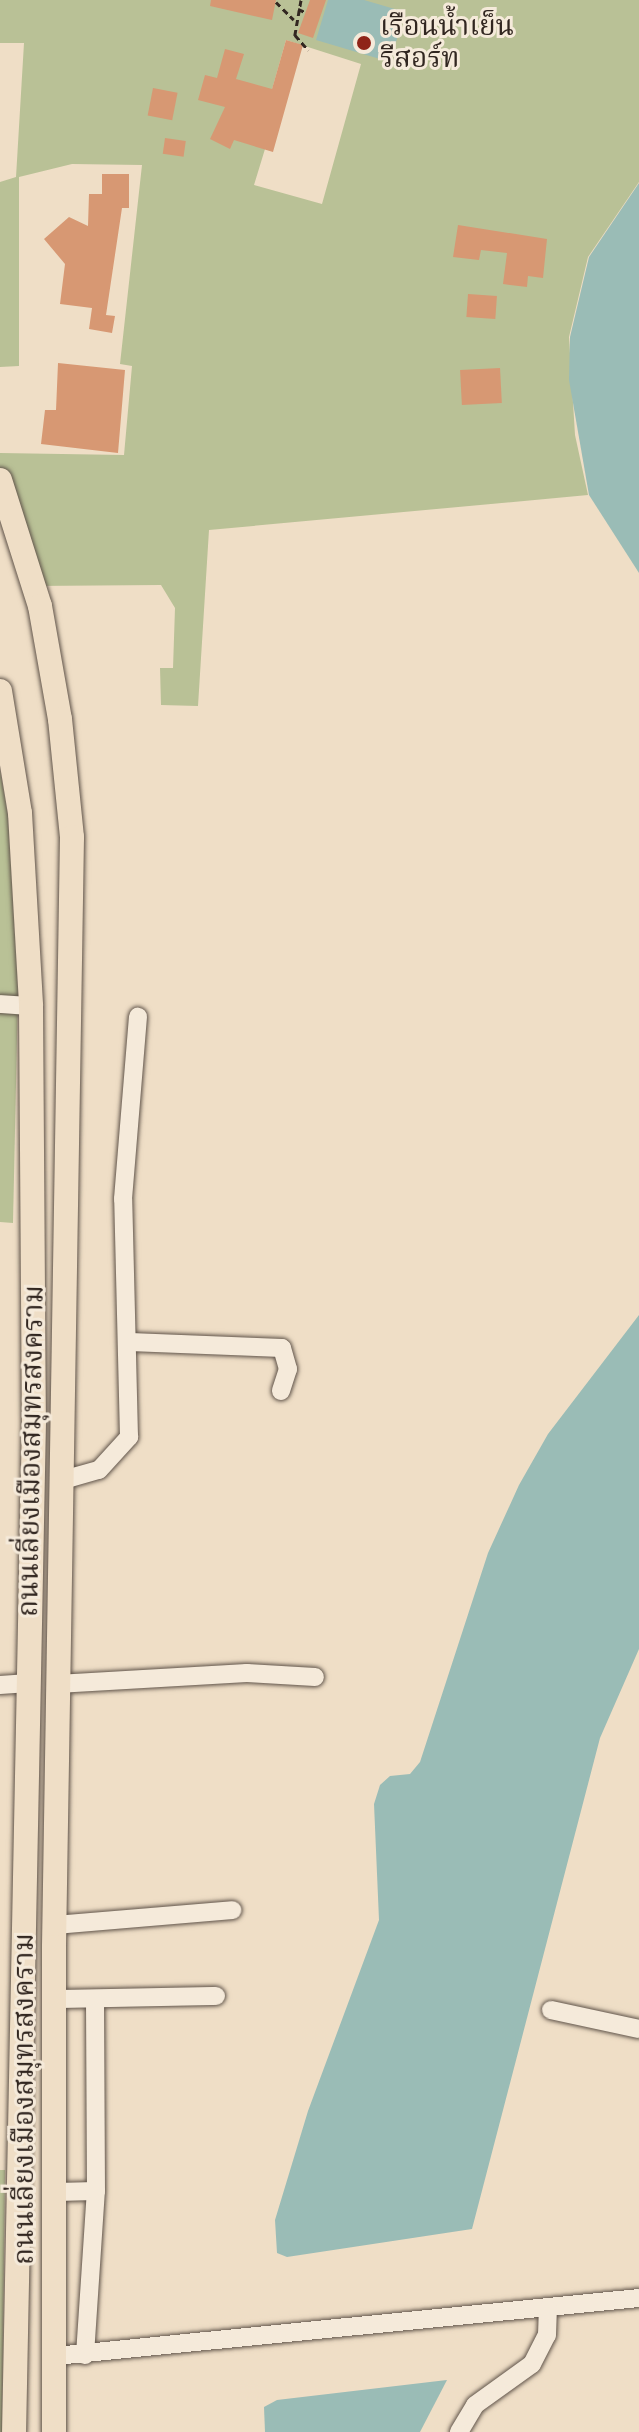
<!DOCTYPE html>
<meta charset="utf-8">
<style>
body{margin:0}
#map{position:relative;width:639px;height:2432px;overflow:hidden;background:#efdec6;font-family:"Libre Bodoni","Noto Serif Thai",serif}
div>[style]{position:absolute}
.green>*{inset:0;background:#b9c196}
.water>*{inset:0;background:#9abcb6}
.building>*{inset:0;background:#d79873;transform-origin:0 0}
.path>*{height:3px;margin-top:-1.5px;transform-origin:0;background:repeating-linear-gradient(90deg,#312620 0 6px,transparent 0 10px)}
.roads{filter:drop-shadow(0 0 2px #60544a) drop-shadow(0 0 2px #60544a)}
.minor>*{height:18px;margin:-9px;padding:0 9px;transform-origin:9px;border-radius:9px;background:#f5eada}
.major>*{height:24px;margin:-12px;padding:0 12px;transform-origin:12px;border-radius:12px;background:#efdec6}
.dots>*{width:22px;height:22px;translate:-50% -50%;box-sizing:border-box;border:4px solid #f5eada;border-radius:50%}
span{translate:-50% -50%;white-space:nowrap;text-align:center;line-height:1.15;-webkit-text-stroke:6px #f5eada;paint-order:stroke}
.poi-label{font-size:28px;color:#312620}
.left{translate:0 -50%;text-align:left}
.street-label{font-size:28px;color:#312620}
</style>
<div id="map">
<div class="green">
<div style="clip-path:polygon(evenodd,0 0,639px 0,639px 182px,588px 257px,569px 337px,575px 435px,588px 495px,209px 530px,198px 706px,161px 705px,160px 668px,173px 668px,175px 608px,161px 585px,33px 586px,0 479px,0 453px,124px 455px,132px 366px,120px 364px,142px 165px,72px 164px,19px 177px,19px 366px,0 367px,0 182px,16px 177px,24px 43px,0 43px,0 0,286px 40px,361px 64px,322px 204px,254px 185px,265px 149px,256px 146px,286px 40px)"></div>
<div style="clip-path:polygon(0 771px,8px 816px,18px 991px,13px 1223px,0 1222px)"></div>
<div style="clip-path:polygon(0 2170px,5px 2170px,2px 2432px,0 2432px)"></div>
</div>
<div class="water">
<div style="clip-path:polygon(328px 0,364px 0,405px 12px,390px 62px,316px 40px)"></div>
<div style="clip-path:polygon(639px 183px,639px 573px,589px 495px,569px 380px,570px 337px,589px 257px)"></div>
<div style="clip-path:polygon(639px 1315px,639px 1649px,600px 1738px,472px 2229px,287px 2257px,277px 2253px,275px 2220px,308px 2111px,379px 1920px,374px 1804px,380px 1785px,390px 1776px,410px 1774px,420px 1762px,488px 1553px,519px 1485px,548px 1434px)"></div>
<div style="clip-path:polygon(447px 2380px,420px 2432px,265px 2432px,264px 2407px,277px 2400px)"></div>
</div>
<div class="building">
<div style="clip-path:polygon(211px 0,276px 0,272px 20px,210px 6px)"></div>
<div style="clip-path:polygon(310px 0,326px 0,313px 38px,298px 33px)"></div>
<div style="clip-path:polygon(286px 40px,303px 45px,273px 152px,234px 140px,230px 149px,210px 139px,225px 107px,198px 100px,205px 75px,217px 78px,225px 49px,244px 54px,236px 79px,272px 89px)"></div>
<div style="left:153px;top:88px;width:25px;height:28px;rotate:11deg"></div>
<div style="left:165px;top:138px;width:21px;height:16px;rotate:8deg"></div>
<div style="clip-path:polygon(102px 174px,129px 174px,129px 208px,122px 208px,106px 315px,115px 316px,112px 333px,89px 329px,92px 308px,60px 304px,65px 264px,44px 239px,69px 217px,88px 226px,89px 194px,102px 194px)"></div>
<div style="clip-path:polygon(458px 225px,547px 239px,543px 278px,528px 276px,527px 287px,503px 284px,507px 253px,481px 250px,479px 260px,453px 257px)"></div>
<div style="left:468px;top:294px;width:29px;height:23px;rotate:4deg"></div>
<div style="clip-path:polygon(58px 363px,125px 370px,118px 453px,41px 444px,45px 410px,56px 410px)"></div>
<div style="left:500px;top:368px;width:35px;height:40px;rotate:87deg"></div>
</div>
<div class="path">
<div style="left:301px;top:0;width:36px;rotate:100deg"></div>
<div style="left:295px;top:35px;width:20px;rotate:49deg"></div>
<div style="left:276px;top:2px;width:25px;rotate:45deg"></div>
<div style="left:298px;top:9px;width:8px;rotate:23deg"></div>
</div>
<div class="roads">
<div class="minor">
<div style="left:0;top:1004px;width:31px;rotate:4deg"></div>
<div style="left:130px;top:1342px;width:152px;rotate:2.3deg"></div>
<div style="left:282px;top:1348px;width:22px;rotate:74deg"></div>
<div style="left:288px;top:1369px;width:23px;rotate:108deg"></div>
<div style="left:63px;top:1480px;width:37px;rotate:-16deg"></div>
<div style="left:99px;top:1470px;width:45px;rotate:-47.7deg"></div>
<div style="left:129px;top:1437px;width:238px;rotate:-91.4deg"></div>
<div style="left:123px;top:1199px;width:183px;rotate:-85.3deg"></div>
<div style="left:57px;top:1684px;width:190px;rotate:-3.3deg"></div>
<div style="left:247px;top:1673px;width:68px;rotate:3.4deg"></div>
<div style="left:0;top:1685px;width:29px;rotate:-4deg"></div>
<div style="left:55px;top:1925px;width:178px;rotate:-4.8deg"></div>
<div style="left:56px;top:1999px;width:160px;rotate:-1.1deg"></div>
<div style="left:551px;top:2010px;width:90px;rotate:12.2deg"></div>
<div style="left:56px;top:2192px;width:40px;rotate:-1.4deg"></div>
<div style="left:85px;top:2355px;width:164px;rotate:-86.2deg"></div>
<div style="left:96px;top:2191px;width:189px;rotate:-90.3deg"></div>
<div style="left:55px;top:2356px;width:587px;rotate:-5.67deg"></div>
<div style="left:459px;top:2432px;width:31px;rotate:-59deg"></div>
<div style="left:475px;top:2405px;width:70px;rotate:-35.7deg"></div>
<div style="left:532px;top:2364px;width:33px;rotate:-63deg"></div>
<div style="left:547px;top:2335px;width:26px;rotate:-88deg"></div>
</div>
<div class="major">
<div style="left:0;top:480px;width:132px;rotate:72.4deg"></div>
<div style="left:40px;top:606px;width:115px;rotate:80deg"></div>
<div style="left:60px;top:719px;width:119px;rotate:84.2deg"></div>
<div style="left:72px;top:837px;width:1110px;rotate:90.93deg"></div>
<div style="left:54px;top:1947px;width:485px;rotate:90deg"></div>
<div style="left:0;top:691px;width:124px;rotate:80.7deg"></div>
<div style="left:20px;top:813px;width:193px;rotate:86.7deg"></div>
<div style="left:31px;top:1006px;width:415px;rotate:89.6deg"></div>
<div style="left:34px;top:1421px;width:1011px;rotate:91.13deg"></div>
</div>
</div>
<div class="dots">
<div style="left:364px;top:43px;background:#8f2418"></div>
</div>
<div class="poi-label">
<span class="left" style="left:380px;top:43px">เรือนน้ำเย็น<br>รีสอร์ท</span>
</div>
<div class="street-label">
<span style="left:32px;top:1451px;rotate:-89deg">ถนนเลี่ยงเมืองสมุทรสงคราม</span>
<span style="left:25px;top:2099px;rotate:-90deg">ถนนเลี่ยงเมืองสมุทรสงคราม</span>
</div>
</div>
